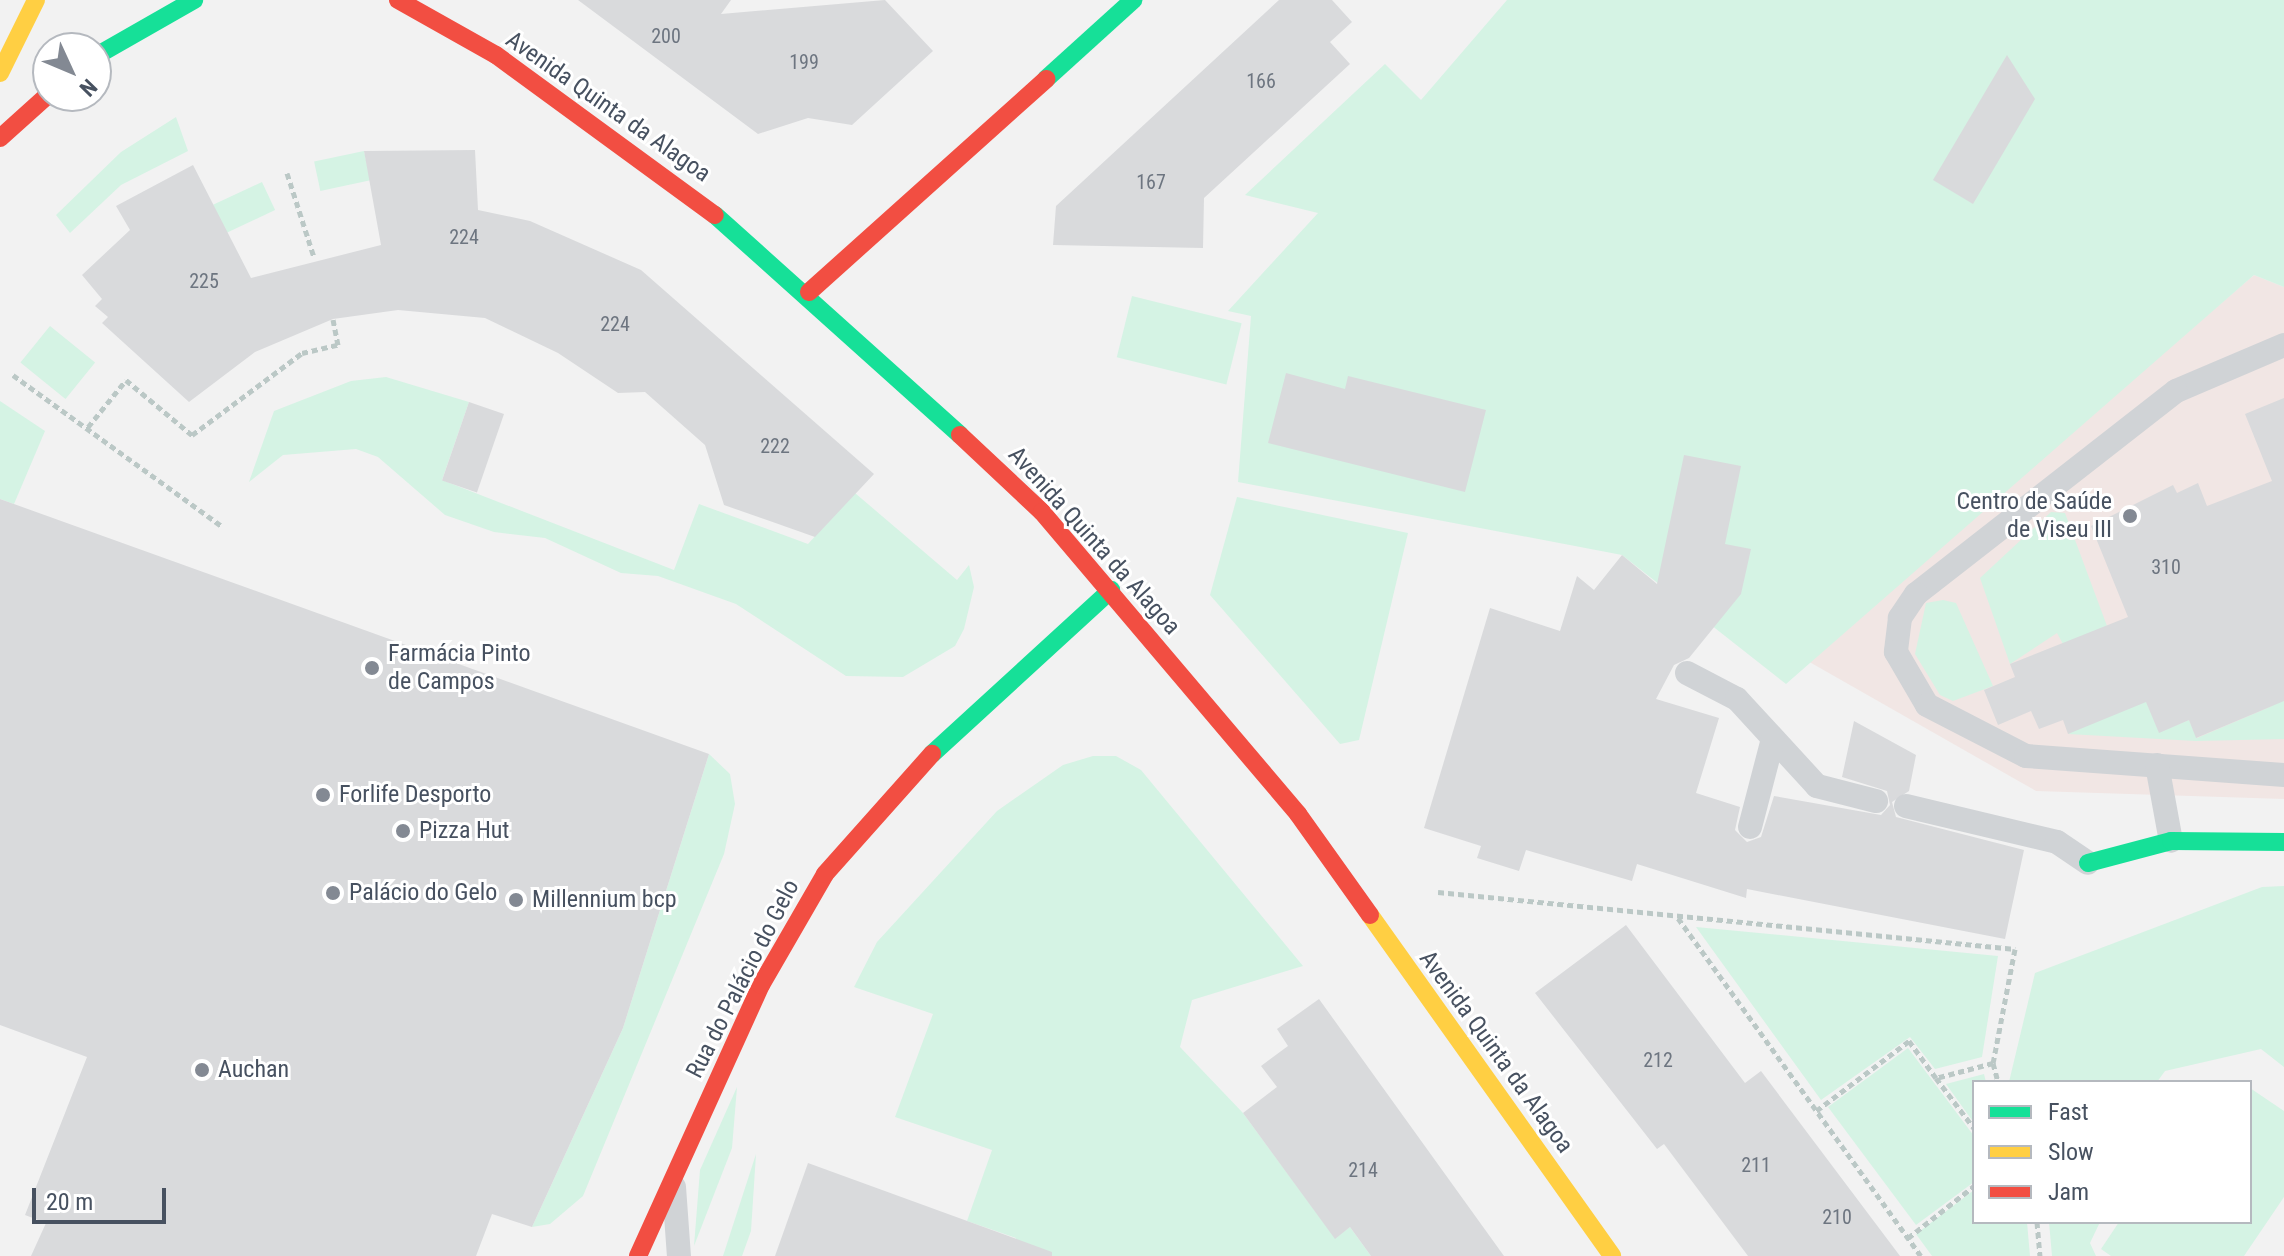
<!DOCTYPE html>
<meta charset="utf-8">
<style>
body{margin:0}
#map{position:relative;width:2284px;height:1256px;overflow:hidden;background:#f2f2f2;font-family:"Roboto Condensed",sans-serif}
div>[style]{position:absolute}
.medical>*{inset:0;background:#f1e6e4}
.green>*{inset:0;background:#d5f3e4;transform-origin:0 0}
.building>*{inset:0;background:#d9dadc;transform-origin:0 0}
.path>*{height:5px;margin-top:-2.5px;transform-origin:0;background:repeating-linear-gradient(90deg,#bbc8c6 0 6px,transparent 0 10px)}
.lane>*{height:24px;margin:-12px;padding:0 12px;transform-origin:12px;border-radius:12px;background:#d0d3d6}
.fast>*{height:18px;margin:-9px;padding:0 9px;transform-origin:9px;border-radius:9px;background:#16e098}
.slow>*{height:18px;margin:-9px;padding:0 9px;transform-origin:9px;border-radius:9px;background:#ffcf43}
.jam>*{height:18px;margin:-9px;padding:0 9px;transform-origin:9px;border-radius:9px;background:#f24e42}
.dots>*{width:22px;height:22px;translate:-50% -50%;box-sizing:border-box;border:4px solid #fff;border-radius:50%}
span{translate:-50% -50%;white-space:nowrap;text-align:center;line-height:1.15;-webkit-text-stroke:6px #fff;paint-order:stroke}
.number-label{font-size:20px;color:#6d7580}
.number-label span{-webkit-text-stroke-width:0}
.street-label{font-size:24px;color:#475160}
.poi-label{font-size:24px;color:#475160}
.right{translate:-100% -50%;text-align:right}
.left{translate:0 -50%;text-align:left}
.legend{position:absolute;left:1972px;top:1080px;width:280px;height:144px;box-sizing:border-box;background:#fff;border:2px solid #b5b9bf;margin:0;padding:10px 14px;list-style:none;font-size:24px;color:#475160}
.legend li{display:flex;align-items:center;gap:16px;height:40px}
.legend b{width:40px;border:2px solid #b5b9bf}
.north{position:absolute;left:32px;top:32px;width:80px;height:80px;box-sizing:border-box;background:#fff;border:2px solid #b5b9bf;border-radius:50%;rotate:134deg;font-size:22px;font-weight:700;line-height:32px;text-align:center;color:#475160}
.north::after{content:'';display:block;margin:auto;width:28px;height:36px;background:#838993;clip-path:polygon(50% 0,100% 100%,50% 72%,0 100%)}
.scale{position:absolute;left:32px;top:1188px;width:134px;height:36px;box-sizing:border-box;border:4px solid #475160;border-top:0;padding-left:10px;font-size:24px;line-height:28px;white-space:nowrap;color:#475160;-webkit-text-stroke:6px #fff;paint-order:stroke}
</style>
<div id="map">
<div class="medical">
<div style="clip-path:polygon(2254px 275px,2284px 287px,2284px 799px,2036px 791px,1806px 660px)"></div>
</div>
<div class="green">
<div style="clip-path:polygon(1507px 0,2284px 0,2284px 287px,2254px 275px,1786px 684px,1622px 555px,1238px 482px,1251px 316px,1228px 311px,1318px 213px,1245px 195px,1385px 64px,1421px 100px)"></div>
<div style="clip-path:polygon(176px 117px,188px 151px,121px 185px,70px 233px,56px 215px,121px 152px)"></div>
<div style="left:364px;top:151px;width:30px;height:51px;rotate:78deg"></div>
<div style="left:262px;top:182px;width:31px;height:54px;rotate:65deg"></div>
<div style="left:1132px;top:296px;width:113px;height:63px;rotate:14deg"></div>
<div style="left:50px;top:326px;width:58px;height:47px;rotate:39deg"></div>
<div style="clip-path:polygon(386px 377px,469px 402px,442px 480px,674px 570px,699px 504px,808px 544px,855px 493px,957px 580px,969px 565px,974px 587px,964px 629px,955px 646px,903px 677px,846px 676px,736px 604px,658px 576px,621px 573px,545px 538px,494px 532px,445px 515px,378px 457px,356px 449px,283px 455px,249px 482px,274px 411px,351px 381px)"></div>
<div style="clip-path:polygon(0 401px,45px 431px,14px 504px,0 499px)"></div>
<div style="clip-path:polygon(1237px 497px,1408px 533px,1359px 740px,1340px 744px,1210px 595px)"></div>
<div style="clip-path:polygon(2051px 512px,2065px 513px,2107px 626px,2063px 644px,2057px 633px,2010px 664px,1980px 578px)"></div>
<div style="clip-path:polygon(1943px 600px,1956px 603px,1993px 686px,1953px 701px,1940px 695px,1915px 654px,1926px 603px)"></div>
<div style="clip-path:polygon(2141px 689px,2159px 732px,2189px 720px,2197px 738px,2272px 706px,2284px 691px,2284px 739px,2196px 741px,2068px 734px)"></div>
<div style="clip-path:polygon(709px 754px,730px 774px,735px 804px,724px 854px,583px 1196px,550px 1224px,532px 1227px,623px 1028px)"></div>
<div style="clip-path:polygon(1093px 756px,1116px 756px,1141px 770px,1303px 966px,1192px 1000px,1180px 1047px,1243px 1113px,1335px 1238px,1350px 1227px,1371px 1256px,1010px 1256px,1016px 1238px,967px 1221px,992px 1150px,895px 1117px,933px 1014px,854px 987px,877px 942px,997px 811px,1063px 765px)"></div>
<div style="clip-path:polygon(2284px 886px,2284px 1067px,2261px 1049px,2165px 1071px,2157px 1082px,2009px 1082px,2035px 973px,2262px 887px)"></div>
<div style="clip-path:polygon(1696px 927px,1998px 956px,1982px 1057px,1935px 1069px,1910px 1037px,1821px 1100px)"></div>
<div style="clip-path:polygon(1908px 1048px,1974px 1136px,1974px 1182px,1916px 1225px,1828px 1107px)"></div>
<div style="clip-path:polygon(1984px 1074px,1986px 1082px,1974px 1082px,1974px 1123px,1946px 1084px)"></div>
<div style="clip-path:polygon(737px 1087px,732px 1148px,694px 1246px,700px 1170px)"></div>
<div style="clip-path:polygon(2250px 1088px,2284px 1111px,2284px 1197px,2244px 1256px,2111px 1256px,2101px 1249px,2119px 1222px,2250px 1222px)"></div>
<div style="clip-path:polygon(756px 1154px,751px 1231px,742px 1256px,723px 1256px)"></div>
<div style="clip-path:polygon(1974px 1190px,1974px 1222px,2027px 1222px,2030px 1256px,1932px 1256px,1916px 1234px)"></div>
<div style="clip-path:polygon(2049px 1222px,2100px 1222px,2090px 1243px,2096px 1256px,2052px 1256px)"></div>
</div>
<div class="building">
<div style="clip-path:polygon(578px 0,731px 0,721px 14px,885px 0,933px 51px,852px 125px,808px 118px,758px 134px)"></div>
<div style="clip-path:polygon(1279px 0,1332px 0,1352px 22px,1330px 42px,1350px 64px,1204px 198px,1203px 248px,1053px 245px,1056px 206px)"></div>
<div style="clip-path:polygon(2007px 55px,2035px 99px,1973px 204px,1933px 180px)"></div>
<div style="clip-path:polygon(475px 150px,478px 210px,530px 221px,641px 270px,874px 474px,815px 537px,724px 505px,705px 445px,645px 392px,618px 393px,558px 353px,485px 318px,398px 310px,333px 319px,255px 352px,189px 402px,102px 323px,108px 317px,95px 306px,102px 299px,82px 275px,130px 230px,116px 206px,193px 165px,251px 278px,381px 245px,364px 151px)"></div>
<div style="clip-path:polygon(1286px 373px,1345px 389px,1348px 376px,1486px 410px,1465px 492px,1268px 443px)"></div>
<div style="clip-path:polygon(2284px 398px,2284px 701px,2196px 738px,2189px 720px,2159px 733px,2146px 702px,2068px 734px,2063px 720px,2039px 729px,2031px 711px,1998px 725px,1984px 690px,2015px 677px,2010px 664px,2128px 617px,2091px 526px,2173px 485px,2177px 493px,2198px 483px,2207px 506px,2272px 481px,2245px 414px)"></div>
<div style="left:469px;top:402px;width:37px;height:83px;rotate:19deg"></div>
<div style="clip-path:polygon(1684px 455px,1741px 466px,1725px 544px,1751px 549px,1741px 594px,1689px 658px,1674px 665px,1656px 699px,1719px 718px,1696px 793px,1740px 807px,1735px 830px,1747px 842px,1761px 837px,1774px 796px,1881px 815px,1890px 805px,1887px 791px,1842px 777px,1854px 721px,1916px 755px,1909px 791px,1892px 802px,1896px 817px,2024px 850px,2005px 939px,1747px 889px,1746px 898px,1637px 864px,1632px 881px,1526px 850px,1519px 871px,1477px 858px,1481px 846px,1424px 828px,1490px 608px,1560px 631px,1577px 576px,1594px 590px,1622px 555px,1657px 584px)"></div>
<div style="clip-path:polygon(0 499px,709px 754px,623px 1028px,532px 1227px,492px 1214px,476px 1256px,31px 1256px,46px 1223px,25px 1215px,87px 1057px,0 1025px)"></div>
<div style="clip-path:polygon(1626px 925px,1745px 1083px,1761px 1071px,1900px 1256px,1748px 1256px,1664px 1144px,1657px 1149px,1535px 993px)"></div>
<div style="clip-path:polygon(1319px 999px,1504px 1256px,1371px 1256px,1350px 1227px,1335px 1239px,1243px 1113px,1277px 1087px,1261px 1066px,1288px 1046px,1277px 1029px)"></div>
<div style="clip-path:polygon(808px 1163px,1052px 1252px,1052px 1256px,775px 1256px)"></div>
</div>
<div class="path">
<div style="left:287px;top:173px;width:88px;rotate:72.2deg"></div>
<div style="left:13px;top:375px;width:259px;rotate:35.9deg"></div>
<div style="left:88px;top:427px;width:60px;rotate:-51deg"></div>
<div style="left:126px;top:380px;width:86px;rotate:39.8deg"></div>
<div style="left:192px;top:435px;width:137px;rotate:-36.7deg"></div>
<div style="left:302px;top:353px;width:37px;rotate:-13deg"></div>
<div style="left:338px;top:345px;width:26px;rotate:-101deg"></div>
<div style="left:1438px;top:892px;width:580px;rotate:5.64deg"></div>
<div style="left:2015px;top:949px;width:116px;rotate:100.9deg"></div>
<div style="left:1993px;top:1063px;width:59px;rotate:165.3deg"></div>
<div style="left:1936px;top:1078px;width:46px;rotate:-126.1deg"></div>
<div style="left:1909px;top:1041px;width:116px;rotate:143deg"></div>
<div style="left:1678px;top:918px;width:416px;rotate:54.3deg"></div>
<div style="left:1993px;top:1063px;width:20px;rotate:75deg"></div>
<div style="left:1936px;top:1078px;width:63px;rotate:52.8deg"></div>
<div style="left:2037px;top:1222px;width:34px;rotate:85deg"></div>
<div style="left:1908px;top:1238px;width:84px;rotate:-38.2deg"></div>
</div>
<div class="lane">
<div style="left:2284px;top:345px;width:117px;rotate:156.9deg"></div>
<div style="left:2176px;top:391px;width:330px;rotate:142deg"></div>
<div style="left:1916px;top:594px;width:29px;rotate:124deg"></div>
<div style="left:1900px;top:618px;width:34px;rotate:97deg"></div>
<div style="left:1896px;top:652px;width:61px;rotate:59.7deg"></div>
<div style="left:1927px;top:705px;width:111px;rotate:27.3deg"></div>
<div style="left:2026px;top:756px;width:259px;rotate:4.2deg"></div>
<div style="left:1687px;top:673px;width:56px;rotate:27.5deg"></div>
<div style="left:1737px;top:699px;width:118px;rotate:47.4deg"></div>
<div style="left:1817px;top:786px;width:61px;rotate:14.3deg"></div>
<div style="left:2157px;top:765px;width:77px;rotate:79.6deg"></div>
<div style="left:1906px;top:806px;width:155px;rotate:13.4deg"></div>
<div style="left:2057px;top:842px;width:37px;rotate:34deg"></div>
<div style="left:1750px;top:827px;width:91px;rotate:-75.4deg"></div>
<div style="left:674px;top:1187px;width:69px;rotate:85.9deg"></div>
</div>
<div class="fast">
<div style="left:96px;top:56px;width:113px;rotate:-29.7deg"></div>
<div style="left:1046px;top:79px;width:118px;rotate:-42.2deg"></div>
<div style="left:715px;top:215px;width:329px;rotate:41.9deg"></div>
<div style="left:932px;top:754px;width:243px;rotate:-42.5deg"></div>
<div style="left:2088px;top:863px;width:86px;rotate:-14.8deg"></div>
<div style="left:2171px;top:841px;width:113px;rotate:0.5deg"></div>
</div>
<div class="slow">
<div style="left:0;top:73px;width:81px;rotate:-63.7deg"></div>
<div style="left:1370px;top:915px;width:418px;rotate:54.6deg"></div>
</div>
<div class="jam">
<div style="left:398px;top:0;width:112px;rotate:29.3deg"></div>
<div style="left:496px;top:55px;width:271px;rotate:36.2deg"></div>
<div style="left:0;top:138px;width:64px;rotate:-41.9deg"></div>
<div style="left:809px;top:292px;width:319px;rotate:-41.9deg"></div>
<div style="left:960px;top:435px;width:112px;rotate:43.2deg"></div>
<div style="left:1042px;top:512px;width:396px;rotate:49.7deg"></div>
<div style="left:1298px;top:814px;width:124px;rotate:54.5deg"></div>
<div style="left:638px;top:1256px;width:298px;rotate:-65.6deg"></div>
<div style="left:761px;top:985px;width:128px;rotate:-60deg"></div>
<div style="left:825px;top:874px;width:161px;rotate:-48.3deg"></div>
</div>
<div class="dots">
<div style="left:2130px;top:516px;background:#838993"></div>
<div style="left:372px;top:668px;background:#838993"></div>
<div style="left:323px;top:795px;background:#838993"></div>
<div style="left:403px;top:831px;background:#838993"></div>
<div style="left:333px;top:893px;background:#838993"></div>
<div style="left:516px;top:900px;background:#838993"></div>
<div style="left:202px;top:1070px;background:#838993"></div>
</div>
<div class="number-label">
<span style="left:666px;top:36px">200</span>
<span style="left:804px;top:62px">199</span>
<span style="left:1261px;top:81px">166</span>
<span style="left:1151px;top:182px">167</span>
<span style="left:464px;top:237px">224</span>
<span style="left:204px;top:281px">225</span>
<span style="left:615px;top:324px">224</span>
<span style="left:775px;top:446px">222</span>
<span style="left:2166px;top:567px">310</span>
<span style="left:1658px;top:1060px">212</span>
<span style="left:1756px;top:1165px">211</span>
<span style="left:1363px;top:1170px">214</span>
<span style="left:1837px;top:1217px">210</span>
</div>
<div class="street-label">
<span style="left:608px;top:107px;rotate:35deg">Avenida Quinta da Alagoa</span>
<span style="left:1094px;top:541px;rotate:48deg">Avenida Quinta da Alagoa</span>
<span style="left:743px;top:979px;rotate:-63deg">Rua do Palácio do Gelo</span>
<span style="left:1496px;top:1052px;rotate:54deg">Avenida Quinta da Alagoa</span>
</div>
<div class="poi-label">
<span class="right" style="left:2112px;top:516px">Centro de Saúde<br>de Viseu III</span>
<span class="left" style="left:388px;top:668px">Farmácia Pinto<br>de Campos</span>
<span class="left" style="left:339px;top:795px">Forlife Desporto</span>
<span class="left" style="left:419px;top:831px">Pizza Hut</span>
<span class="left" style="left:349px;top:893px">Palácio do Gelo</span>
<span class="left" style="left:532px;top:900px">Millennium bcp</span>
<span class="left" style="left:218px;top:1070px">Auchan</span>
</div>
<ul class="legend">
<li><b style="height:10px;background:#16e098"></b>Fast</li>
<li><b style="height:10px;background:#ffcf43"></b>Slow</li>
<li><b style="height:10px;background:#f24e42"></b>Jam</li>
</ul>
<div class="north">N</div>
<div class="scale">20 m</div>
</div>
